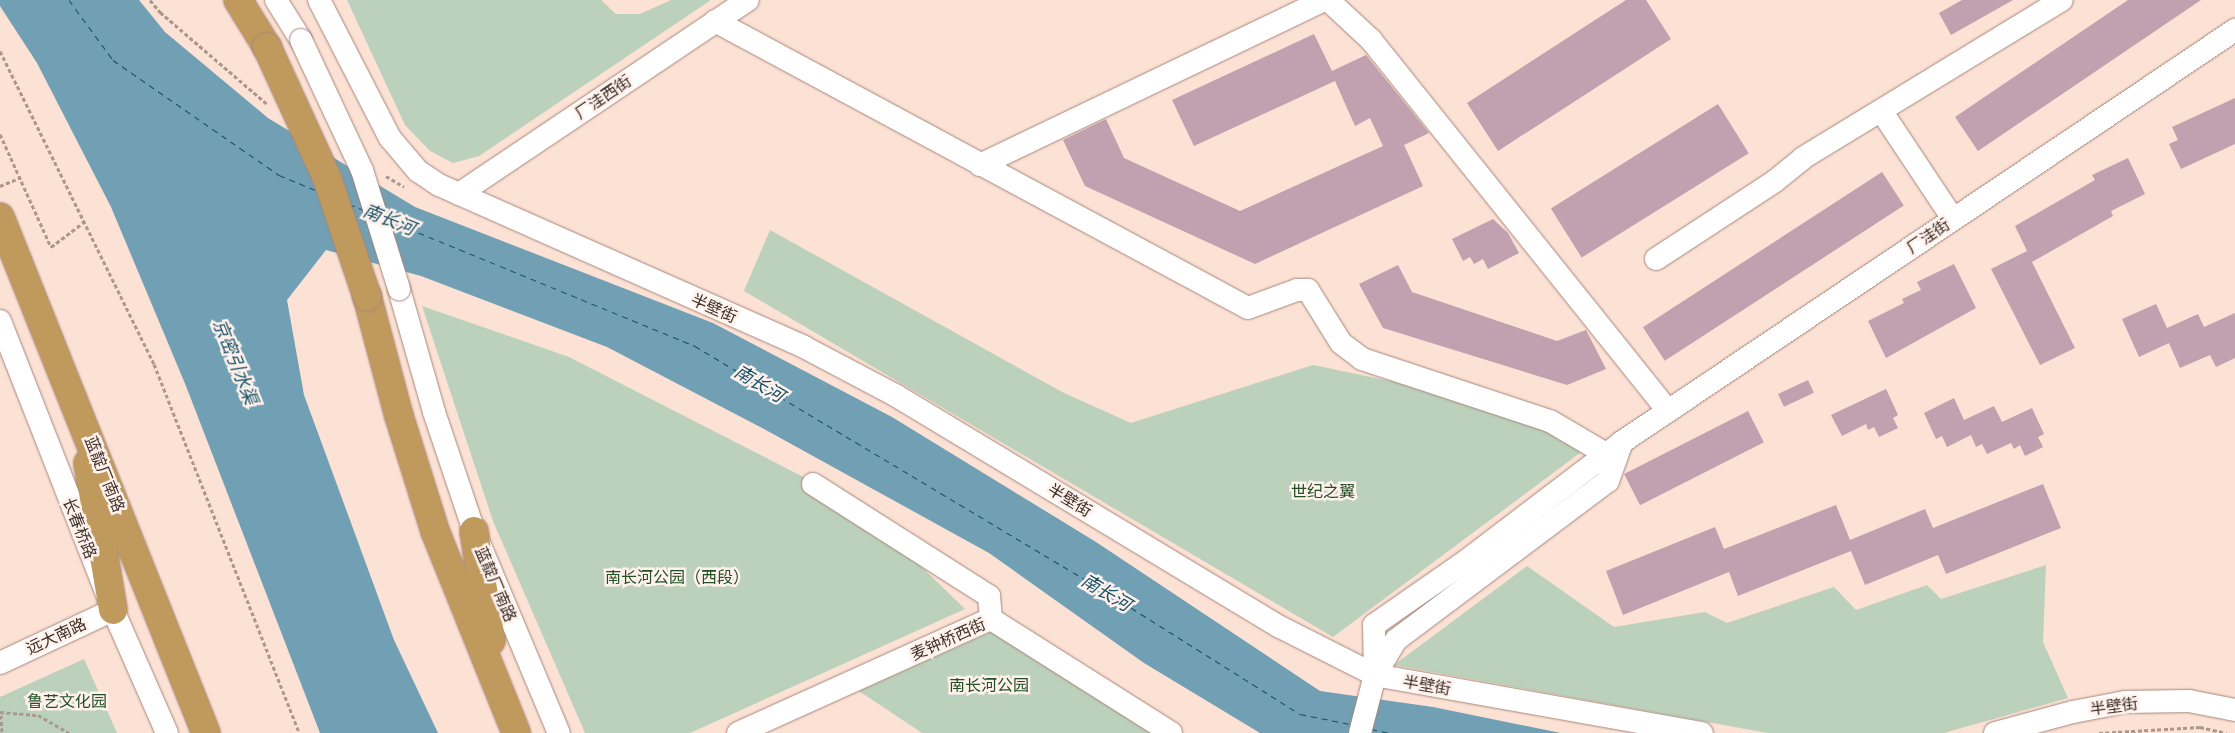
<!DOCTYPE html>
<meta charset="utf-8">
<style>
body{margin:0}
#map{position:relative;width:2235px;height:733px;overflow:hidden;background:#fce1d5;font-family:"PT Sans","Noto Sans SC",sans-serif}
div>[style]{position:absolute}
.green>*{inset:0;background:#bbd1bb}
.water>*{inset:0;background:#71a0b5}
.ferry>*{height:1px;margin-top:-0.5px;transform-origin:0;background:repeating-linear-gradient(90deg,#115067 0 6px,transparent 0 11px)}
.building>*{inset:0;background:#c1a0af;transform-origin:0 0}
.path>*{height:3px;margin-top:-1.5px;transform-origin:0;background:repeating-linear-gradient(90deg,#ac978d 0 4px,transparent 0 6.5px)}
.roads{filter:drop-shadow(0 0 1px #a6877a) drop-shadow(0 0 1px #a6877a)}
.minor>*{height:22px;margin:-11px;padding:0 11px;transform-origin:11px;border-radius:11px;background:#fff}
.highway>*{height:28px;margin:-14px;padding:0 14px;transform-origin:14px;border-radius:14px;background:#c0995c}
.bridges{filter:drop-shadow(0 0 1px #a6877a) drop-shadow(0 0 1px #a6877a)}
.minor-bridge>*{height:22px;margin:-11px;padding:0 11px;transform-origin:11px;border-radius:11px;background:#fff}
.highway-bridge>*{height:28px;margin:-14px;padding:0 14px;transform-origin:14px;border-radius:14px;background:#c0995c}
span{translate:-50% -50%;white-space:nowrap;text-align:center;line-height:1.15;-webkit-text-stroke:5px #fff1eb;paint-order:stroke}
.street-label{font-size:16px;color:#3d302a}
.park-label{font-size:16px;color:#205024}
.water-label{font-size:18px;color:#115067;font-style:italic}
</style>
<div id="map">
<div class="green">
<div style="clip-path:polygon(347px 0,601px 0,616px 14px,640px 14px,671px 0,711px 0,479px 156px,453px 163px,430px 151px,405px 125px)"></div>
<div style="clip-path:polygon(770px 230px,1064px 393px,1131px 423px,1313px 365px,1558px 416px,1584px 450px,1333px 637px,744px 291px)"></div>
<div style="clip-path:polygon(422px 306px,569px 357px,858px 505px,965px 609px,690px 733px,585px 733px,493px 521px)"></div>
<div style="clip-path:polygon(2046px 565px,2043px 642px,2068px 698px,1944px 733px,1768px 733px,1394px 665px,1527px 566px,1614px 627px,1705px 612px,1727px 623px,1834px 587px,1856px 610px,1927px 585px,1941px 599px)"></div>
<div style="clip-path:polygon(993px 631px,1153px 733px,922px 733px,859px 691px)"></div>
<div style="clip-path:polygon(84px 659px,117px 733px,0 733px,0 697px)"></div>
</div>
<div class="water">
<div style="clip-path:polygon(0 0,139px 0,165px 32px,268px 118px,415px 207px,713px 323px,892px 417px,1096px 542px,1320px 691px,1433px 707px,1561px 733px,1260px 733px,1144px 663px,989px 553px,764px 429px,607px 347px,421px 276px,326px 250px,287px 300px,304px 395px,394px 640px,438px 733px,320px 733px,186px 386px,111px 207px,37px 63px,0 6px)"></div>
</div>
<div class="ferry">
<div style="left:69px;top:0;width:74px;rotate:53.7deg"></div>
<div style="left:113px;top:60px;width:202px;rotate:34.7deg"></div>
<div style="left:279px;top:175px;width:42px;rotate:22.3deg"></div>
<div style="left:349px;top:204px;width:16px;rotate:22deg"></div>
<div style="left:388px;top:220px;width:332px;rotate:22.3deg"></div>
<div style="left:695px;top:346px;width:498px;rotate:30.9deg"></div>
<div style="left:1122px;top:602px;width:210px;rotate:32.2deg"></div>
<div style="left:1300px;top:714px;width:51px;rotate:11.3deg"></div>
<div style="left:1371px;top:729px;width:19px;rotate:12deg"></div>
</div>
<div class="building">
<div style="clip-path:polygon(1626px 0,1646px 0,1671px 39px,1498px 151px,1467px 103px)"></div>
<div style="clip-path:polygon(1962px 0,2013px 0,1951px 35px,1939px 13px)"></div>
<div style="clip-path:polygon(2128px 0,2201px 0,1978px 151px,1955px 117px)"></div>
<div style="clip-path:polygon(1314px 34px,1332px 71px,1366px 55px,1429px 133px,1404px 145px,1423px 186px,1255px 264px,1085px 186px,1063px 140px,1106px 119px,1124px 158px,1240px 211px,1383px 146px,1370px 118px,1355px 126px,1335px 81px,1194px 146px,1172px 100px)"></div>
<div style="clip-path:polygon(2235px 98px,2235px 144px,2181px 169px,2169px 144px,2178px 140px,2172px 127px)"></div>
<div style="left:1718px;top:104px;width:58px;height:197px;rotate:58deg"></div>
<div style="clip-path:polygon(2128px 158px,2145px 194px,2111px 211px,2113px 216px,2032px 262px,2075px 348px,2040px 365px,1991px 269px,2027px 251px,2015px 226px,2095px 180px,2092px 175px)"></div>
<div style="left:1882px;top:172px;width:40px;height:285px;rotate:57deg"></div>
<div style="clip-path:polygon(1493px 219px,1508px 233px,1519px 253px,1488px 269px,1483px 259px,1474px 264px,1470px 257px,1463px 261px,1452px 239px)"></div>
<div style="clip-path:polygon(1954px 264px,1976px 308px,1886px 358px,1868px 321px,1904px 303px,1902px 299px,1921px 290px,1917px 282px)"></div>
<div style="clip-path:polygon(1398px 265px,1412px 292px,1557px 341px,1586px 330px,1606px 369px,1567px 385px,1383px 328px,1359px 284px)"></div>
<div style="clip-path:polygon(2156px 304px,2167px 328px,2198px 314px,2204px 327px,2235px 313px,2235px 358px,2216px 367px,2210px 355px,2180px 368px,2169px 343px,2139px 357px,2122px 319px)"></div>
<div style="left:1808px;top:380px;width:14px;height:33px;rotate:65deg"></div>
<div style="clip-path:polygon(1886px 389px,1898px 415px,1893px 418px,1898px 428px,1879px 437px,1874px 427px,1868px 430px,1866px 424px,1842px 436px,1831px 415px)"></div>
<div style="clip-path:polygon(1954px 398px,1964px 420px,1994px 406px,2002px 422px,2032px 408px,2044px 434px,2038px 437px,2043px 447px,2025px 456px,2020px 445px,2014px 449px,2011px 443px,1987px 454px,1982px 444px,1976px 447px,1971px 435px,1947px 447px,1942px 436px,1936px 439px,1924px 413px)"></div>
<div style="left:1748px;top:411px;width:35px;height:139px;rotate:63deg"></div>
<div style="clip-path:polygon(2043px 484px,2061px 528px,1946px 574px,1938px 555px,1865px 585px,1851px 551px,1738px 596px,1729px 572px,1623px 615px,1606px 571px,1715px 527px,1724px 549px,1836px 505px,1850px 540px,1925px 509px,1933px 528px)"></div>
</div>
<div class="path">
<div style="left:150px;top:0;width:16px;rotate:50deg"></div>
<div style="left:160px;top:12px;width:141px;rotate:40.7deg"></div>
<div style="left:0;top:51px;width:349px;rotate:63.8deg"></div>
<div style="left:154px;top:364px;width:396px;rotate:68.5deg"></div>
<div style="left:0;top:134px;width:124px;rotate:65.7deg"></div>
<div style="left:51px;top:247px;width:41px;rotate:-37.1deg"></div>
<div style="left:386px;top:176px;width:21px;rotate:31deg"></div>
<div style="left:0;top:186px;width:23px;rotate:-23deg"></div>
<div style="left:0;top:712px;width:38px;rotate:5deg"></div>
<div style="left:38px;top:715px;width:36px;rotate:30deg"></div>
<div style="left:1px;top:715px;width:18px;rotate:87deg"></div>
<div style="left:2099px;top:733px;width:101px;rotate:-3.4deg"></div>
<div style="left:2200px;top:727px;width:27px;rotate:13deg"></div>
</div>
<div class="roads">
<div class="minor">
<div style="left:276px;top:0;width:47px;rotate:58deg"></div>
<div style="left:319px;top:0;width:155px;rotate:62.8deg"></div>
<div style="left:390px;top:138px;width:43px;rotate:49.7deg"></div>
<div style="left:418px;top:171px;width:25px;rotate:34deg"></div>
<div style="left:439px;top:185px;width:399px;rotate:23.9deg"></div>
<div style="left:804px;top:347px;width:103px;rotate:27.8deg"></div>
<div style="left:895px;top:395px;width:449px;rotate:31.1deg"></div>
<div style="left:1280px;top:627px;width:106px;rotate:26.8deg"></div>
<div style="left:1375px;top:675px;width:332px;rotate:10.1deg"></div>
<div style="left:1328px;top:0;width:59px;rotate:42.9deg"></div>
<div style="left:1371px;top:40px;width:475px;rotate:51.3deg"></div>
<div style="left:715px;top:21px;width:605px;rotate:28.3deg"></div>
<div style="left:1248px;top:308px;width:52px;rotate:-20.2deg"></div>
<div style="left:1297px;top:290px;width:11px"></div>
<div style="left:1308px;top:290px;width:62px;rotate:58.1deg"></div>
<div style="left:1341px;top:343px;width:26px;rotate:37deg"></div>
<div style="left:1362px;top:359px;width:198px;rotate:18.3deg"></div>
<div style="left:1550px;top:421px;width:65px;rotate:30.5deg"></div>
<div style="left:1882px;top:112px;width:128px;rotate:56.4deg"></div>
<div style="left:980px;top:165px;width:382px;rotate:-25.6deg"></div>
<div style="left:459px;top:194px;width:348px;rotate:-33.9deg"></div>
<div style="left:1656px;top:259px;width:142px;rotate:-33.2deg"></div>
<div style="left:1775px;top:181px;width:36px;rotate:-39deg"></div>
<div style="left:1803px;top:158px;width:303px;rotate:-31.4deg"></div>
<div style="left:399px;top:289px;width:128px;rotate:74.1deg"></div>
<div style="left:434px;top:412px;width:126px;rotate:71.4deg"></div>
<div style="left:474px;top:531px;width:219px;rotate:67.2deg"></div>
<div style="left:0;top:321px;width:310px;rotate:68.6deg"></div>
<div style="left:113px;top:610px;width:134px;rotate:66.3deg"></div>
<div style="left:813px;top:484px;width:209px;rotate:32.5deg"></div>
<div style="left:989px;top:596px;width:23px;rotate:85deg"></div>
<div style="left:0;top:663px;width:125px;rotate:-25.1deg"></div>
<div style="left:1375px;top:675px;width:50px;rotate:-91.1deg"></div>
<div style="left:1374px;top:625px;width:112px;rotate:-34.8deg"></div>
<div style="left:1466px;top:561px;width:196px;rotate:-37.3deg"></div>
<div style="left:1622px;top:442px;width:739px;rotate:-33.91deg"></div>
<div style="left:738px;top:733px;width:277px;rotate:-24.3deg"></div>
<div style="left:991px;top:619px;width:213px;rotate:32.3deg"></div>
<div style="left:1360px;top:733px;width:60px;rotate:-75.5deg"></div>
<div style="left:1375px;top:675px;width:41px;rotate:-59deg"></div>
<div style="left:1396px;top:640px;width:265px;rotate:-36.9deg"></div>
<div style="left:1608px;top:481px;width:41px;rotate:-70.3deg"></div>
<div style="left:1995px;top:733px;width:81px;rotate:-15.1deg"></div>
<div style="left:2073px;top:712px;width:53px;rotate:-10.9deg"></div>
<div style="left:2125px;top:702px;width:64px;rotate:-0.9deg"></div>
<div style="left:2189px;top:701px;width:47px;rotate:11.1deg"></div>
</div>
<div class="highway">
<div style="left:238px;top:0;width:55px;rotate:58.3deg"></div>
<div style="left:0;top:217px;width:556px;rotate:68.24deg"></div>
<div style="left:367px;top:296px;width:124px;rotate:75.1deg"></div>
<div style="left:399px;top:416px;width:121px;rotate:72.6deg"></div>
<div style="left:435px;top:531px;width:218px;rotate:68.1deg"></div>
<div style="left:88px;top:463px;width:149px;rotate:80.3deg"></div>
<div style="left:474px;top:531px;width:111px;rotate:81.2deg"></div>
</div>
</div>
<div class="bridges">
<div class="minor-bridge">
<div style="left:301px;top:40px;width:144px;rotate:64.9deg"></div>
<div style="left:362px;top:170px;width:125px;rotate:72.7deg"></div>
</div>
<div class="highway-bridge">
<div style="left:267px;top:47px;width:144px;rotate:65.4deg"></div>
<div style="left:327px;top:178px;width:125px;rotate:71.3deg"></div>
</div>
</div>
<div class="street-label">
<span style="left:603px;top:97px;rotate:-34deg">厂洼西街</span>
<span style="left:1928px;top:236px;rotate:-34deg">厂洼街</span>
<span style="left:714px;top:308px;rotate:24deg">半壁街</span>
<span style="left:105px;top:474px;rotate:68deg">蓝靛厂南路</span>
<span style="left:1070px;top:500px;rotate:31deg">半壁街</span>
<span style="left:80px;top:528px;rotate:68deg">长春桥路</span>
<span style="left:496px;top:584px;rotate:67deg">蓝靛厂南路</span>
<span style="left:56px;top:636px;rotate:-25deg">远大南路</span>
<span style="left:948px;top:639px;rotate:-24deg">麦钟桥西街</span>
<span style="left:1427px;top:685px;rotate:10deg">半壁街</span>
<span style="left:2114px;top:706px;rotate:-7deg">半壁街</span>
</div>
<div class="park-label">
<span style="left:1323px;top:491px">世纪之翼</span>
<span style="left:677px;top:577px">南长河公园（西段）</span>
<span style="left:989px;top:685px">南长河公园</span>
<span style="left:67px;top:701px">鲁艺文化园</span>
</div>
<div class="water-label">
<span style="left:389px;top:220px;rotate:22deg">南长河</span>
<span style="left:235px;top:362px;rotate:68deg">京密引水渠</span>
<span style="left:759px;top:384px;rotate:31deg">南长河</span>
<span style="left:1106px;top:593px;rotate:31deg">南长河</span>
</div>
</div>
